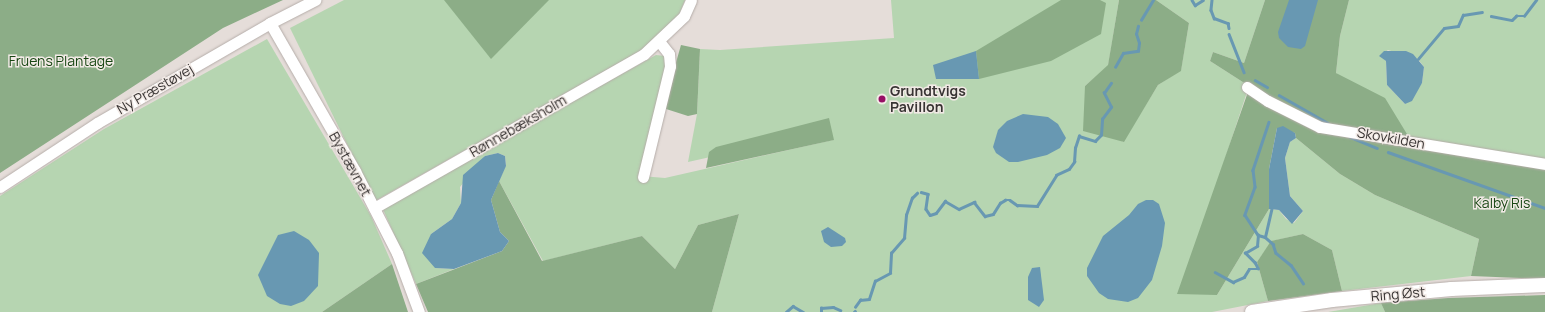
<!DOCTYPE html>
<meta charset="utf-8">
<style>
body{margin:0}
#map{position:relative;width:1545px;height:312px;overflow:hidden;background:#e5ddd9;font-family:Manrope,sans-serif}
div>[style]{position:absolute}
.green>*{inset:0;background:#b6d5b1}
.forest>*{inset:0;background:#8cad87}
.water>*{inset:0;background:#6898b2}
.stream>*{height:2.5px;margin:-1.25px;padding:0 1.25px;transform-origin:1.25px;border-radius:1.25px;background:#6898b2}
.roads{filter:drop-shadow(0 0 1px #b5ada9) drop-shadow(0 0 1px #b5ada9)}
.minor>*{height:11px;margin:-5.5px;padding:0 5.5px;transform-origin:5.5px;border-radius:5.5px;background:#fff}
.major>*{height:14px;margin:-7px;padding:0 7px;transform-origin:7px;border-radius:7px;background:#fff}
.dots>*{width:11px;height:11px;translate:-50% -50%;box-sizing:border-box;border:2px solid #f2eae6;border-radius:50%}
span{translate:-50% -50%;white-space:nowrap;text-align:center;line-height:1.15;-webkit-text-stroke:3px #f2eae6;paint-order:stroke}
.park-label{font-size:14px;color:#194714}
.street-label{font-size:14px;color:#383433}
.poi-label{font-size:14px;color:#383433;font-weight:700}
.left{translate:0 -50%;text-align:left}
</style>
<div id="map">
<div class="green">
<div style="clip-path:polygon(344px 0,685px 0,679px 15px,642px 50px,375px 201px,290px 28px)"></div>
<div style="clip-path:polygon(891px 0,1119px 0,1108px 66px,1085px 86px,1123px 142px,1158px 85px,1181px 70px,1189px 23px,1156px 0,1265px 0,1244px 63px,1213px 52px,1210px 61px,1249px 86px,1218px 180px,1217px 295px,1269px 209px,1279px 210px,1286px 219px,1294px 223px,1303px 211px,1290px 196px,1285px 158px,1290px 142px,1296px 138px,1340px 174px,1375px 195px,1479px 239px,1471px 276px,1342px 291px,1332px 250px,1303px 234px,1272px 241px,1257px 262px,1268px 301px,1212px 312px,712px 312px,739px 214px,698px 225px,675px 269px,642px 236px,543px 261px,499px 181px,506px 165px,505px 156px,498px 153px,485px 156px,460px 187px,461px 203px,452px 219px,431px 234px,435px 268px,454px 269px,416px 284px,382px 207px,656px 55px,665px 56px,668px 66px,641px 176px,665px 178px,833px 140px,831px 130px,688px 162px,697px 114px,700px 49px,720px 50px,894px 38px)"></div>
<div style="clip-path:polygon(evenodd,1349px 0,1545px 0,1545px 160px,1410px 139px,1336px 73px,1340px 36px,1349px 0,1388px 50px,1418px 59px,1424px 67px,1422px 83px,1405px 104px,1387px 85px,1386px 61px,1380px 56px,1388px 50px)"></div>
<div style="clip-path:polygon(267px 39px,371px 216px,392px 264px,322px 312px,0 312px,0 196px,104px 129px)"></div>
<div style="clip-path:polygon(1381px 303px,1385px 312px,1328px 312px)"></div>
</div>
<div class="forest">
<div style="clip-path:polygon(0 0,283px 0,223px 28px,0 173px)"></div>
<div style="clip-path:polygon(444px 0,549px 0,491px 59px)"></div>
<div style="clip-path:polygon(1061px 0,1100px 0,1106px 3px,1101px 34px,1051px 61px,979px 79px,976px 51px)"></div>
<div style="clip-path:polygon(1119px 0,1156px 0,1189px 23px,1181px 71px,1158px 85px,1124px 142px,1083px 131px,1085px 86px,1108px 65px)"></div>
<div style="clip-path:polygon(1265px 0,1349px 0,1340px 36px,1336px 73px,1385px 98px,1410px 139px,1330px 128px,1249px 86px,1210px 61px,1213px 52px,1244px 63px)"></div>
<div style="clip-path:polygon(681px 45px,700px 49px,697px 114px,688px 116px,663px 108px)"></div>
<div style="clip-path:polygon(1249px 89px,1309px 126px,1545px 167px,1545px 279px,1471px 276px,1479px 239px,1375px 195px,1340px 174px,1296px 138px,1295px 133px,1277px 128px,1269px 169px,1269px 209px,1217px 295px,1177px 294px)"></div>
<div style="clip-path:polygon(829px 118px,834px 140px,706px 168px,709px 152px,716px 147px)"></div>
<div style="clip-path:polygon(499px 181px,542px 261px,642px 236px,675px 269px,698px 225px,739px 214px,712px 312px,428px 312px,416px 284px,502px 251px,509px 241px,500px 232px,491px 200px)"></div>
<div style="clip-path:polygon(1303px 234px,1332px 250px,1342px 291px,1268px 301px,1257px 262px,1271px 241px)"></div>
<div style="clip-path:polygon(392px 264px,408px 312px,322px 312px)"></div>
<div style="clip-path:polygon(1545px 295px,1545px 312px,1385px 312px,1381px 303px,1448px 298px)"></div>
</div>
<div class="water">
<div style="clip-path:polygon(1289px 0,1318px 0,1305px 46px,1301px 49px,1288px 47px,1279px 38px,1278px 32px)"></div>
<div style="clip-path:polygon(976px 51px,979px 79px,936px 79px,933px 65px)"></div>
<div style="clip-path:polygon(1384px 51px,1406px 51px,1413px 54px,1424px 67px,1422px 83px,1412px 101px,1405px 104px,1387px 85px,1386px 61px,1379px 56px)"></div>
<div style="clip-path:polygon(1023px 114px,1048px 117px,1058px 124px,1066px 138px,1060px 148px,1047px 155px,1018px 162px,1009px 162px,996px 153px,993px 147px,998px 130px,1007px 121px)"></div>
<div style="clip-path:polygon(1283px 126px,1295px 133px,1296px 138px,1290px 142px,1285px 158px,1290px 196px,1303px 211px,1292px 224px,1279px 210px,1269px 209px,1269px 169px,1277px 128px)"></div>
<div style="clip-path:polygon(498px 153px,505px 156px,506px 166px,491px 200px,500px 232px,509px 241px,502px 251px,454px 269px,435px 268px,422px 253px,431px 234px,452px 219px,461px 203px,463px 175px,485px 156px)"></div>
<div style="clip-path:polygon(1146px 200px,1153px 200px,1159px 204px,1165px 223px,1162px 246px,1152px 280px,1138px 298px,1128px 302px,1108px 299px,1099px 293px,1087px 276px,1087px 268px,1103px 236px,1129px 215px,1138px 204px)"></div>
<div style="clip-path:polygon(828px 227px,845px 238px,846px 242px,842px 246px,831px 247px,824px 242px,821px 231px)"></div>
<div style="clip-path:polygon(294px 231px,309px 240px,319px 253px,318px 286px,304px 301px,291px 306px,280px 304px,267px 296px,258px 275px,278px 235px)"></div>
<div style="clip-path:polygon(1040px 267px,1044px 300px,1039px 307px,1028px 300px,1028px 277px,1032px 268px)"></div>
</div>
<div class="stream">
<div style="left:1192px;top:0;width:6px;rotate:59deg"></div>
<div style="left:1195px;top:5px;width:9px;rotate:-32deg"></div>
<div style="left:1212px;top:0;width:10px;rotate:96deg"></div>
<div style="left:1211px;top:10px;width:9px;rotate:69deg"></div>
<div style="left:1214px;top:18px;width:15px;rotate:20deg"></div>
<div style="left:1228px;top:23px;width:5px;rotate:79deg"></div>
<div style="left:1491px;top:16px;width:21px;rotate:11deg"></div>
<div style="left:1512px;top:20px;width:6px;rotate:-45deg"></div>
<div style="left:1516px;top:16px;width:8px"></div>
<div style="left:1524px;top:16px;width:20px;rotate:-53deg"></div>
<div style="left:1141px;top:20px;width:23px;rotate:-59deg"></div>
<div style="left:1229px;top:34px;width:41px;rotate:68.5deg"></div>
<div style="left:1418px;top:59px;width:40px;rotate:-50deg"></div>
<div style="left:1444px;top:28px;width:14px;rotate:-8deg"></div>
<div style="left:1458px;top:26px;width:12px;rotate:-66deg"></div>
<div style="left:1463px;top:15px;width:19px;rotate:-9deg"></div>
<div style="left:1115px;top:67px;width:16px;rotate:-60deg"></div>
<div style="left:1123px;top:53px;width:15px;rotate:-8deg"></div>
<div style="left:1138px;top:51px;width:8px;rotate:-83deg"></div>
<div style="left:1139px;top:43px;width:9px;rotate:-108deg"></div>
<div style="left:1136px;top:34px;width:8px;rotate:-76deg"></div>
<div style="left:1255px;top:80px;width:14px;rotate:30deg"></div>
<div style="left:1279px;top:95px;width:56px;rotate:29.7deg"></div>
<div style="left:1269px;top:122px;width:51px;rotate:108.4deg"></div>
<div style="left:1253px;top:170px;width:17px;rotate:83deg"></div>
<div style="left:1255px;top:187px;width:30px;rotate:110deg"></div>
<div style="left:1245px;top:215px;width:24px;rotate:57deg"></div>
<div style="left:1258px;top:235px;width:7px;rotate:16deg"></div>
<div style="left:1265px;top:237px;width:11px;rotate:41deg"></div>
<div style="left:1273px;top:244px;width:9px;rotate:72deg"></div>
<div style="left:1276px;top:253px;width:19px;rotate:39deg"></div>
<div style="left:1291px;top:265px;width:22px;rotate:56deg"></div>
<div style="left:1350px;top:137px;width:29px;rotate:22deg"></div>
<div style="left:1388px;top:152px;width:167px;rotate:19.6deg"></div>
<div style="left:921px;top:192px;width:7px;rotate:16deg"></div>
<div style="left:928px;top:194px;width:15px;rotate:98deg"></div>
<div style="left:926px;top:209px;width:7px;rotate:56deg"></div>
<div style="left:930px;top:215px;width:6px;rotate:-18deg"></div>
<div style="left:936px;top:213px;width:15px;rotate:-53deg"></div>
<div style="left:945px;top:201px;width:16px;rotate:30deg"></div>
<div style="left:959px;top:209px;width:17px;rotate:-25deg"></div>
<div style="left:974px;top:202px;width:18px;rotate:52deg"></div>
<div style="left:985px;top:216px;width:8px;rotate:-14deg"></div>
<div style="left:993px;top:214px;width:13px;rotate:-58deg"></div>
<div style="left:1000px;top:203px;width:6px;rotate:-31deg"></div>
<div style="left:1005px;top:200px;width:5px"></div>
<div style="left:1010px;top:200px;width:9px;rotate:36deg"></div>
<div style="left:1017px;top:205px;width:20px;rotate:3deg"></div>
<div style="left:1037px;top:206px;width:36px;rotate:-58deg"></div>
<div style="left:1056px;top:175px;width:14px;rotate:-25deg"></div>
<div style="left:1069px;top:169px;width:9px;rotate:-54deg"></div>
<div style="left:1074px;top:162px;width:14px;rotate:-86deg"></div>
<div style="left:1075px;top:148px;width:13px;rotate:-72deg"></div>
<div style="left:1079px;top:136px;width:17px;rotate:17deg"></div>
<div style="left:1095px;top:141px;width:8px;rotate:-45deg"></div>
<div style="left:1101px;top:135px;width:16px;rotate:-86deg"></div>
<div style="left:1102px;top:119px;width:15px;rotate:-53deg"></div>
<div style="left:1111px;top:107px;width:16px;rotate:-117deg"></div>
<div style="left:1104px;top:93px;width:12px;rotate:-55deg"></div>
<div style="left:1265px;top:237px;width:28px;rotate:-77deg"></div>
<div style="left:1215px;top:272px;width:21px;rotate:29deg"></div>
<div style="left:1233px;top:282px;width:12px;rotate:-24deg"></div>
<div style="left:1244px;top:277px;width:9px;rotate:-58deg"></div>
<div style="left:1249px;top:269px;width:9px"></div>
<div style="left:1258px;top:269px;width:7px;rotate:-117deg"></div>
<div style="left:1255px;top:263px;width:14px;rotate:-135deg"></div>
<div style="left:1245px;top:253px;width:14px;rotate:-30deg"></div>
<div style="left:1257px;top:246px;width:11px;rotate:-85deg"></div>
<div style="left:855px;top:307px;width:9px;rotate:-54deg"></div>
<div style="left:860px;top:300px;width:9px;rotate:-6deg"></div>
<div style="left:869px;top:299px;width:19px;rotate:-72deg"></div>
<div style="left:875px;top:281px;width:17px;rotate:-28deg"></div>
<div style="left:890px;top:273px;width:20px;rotate:-87deg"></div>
<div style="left:891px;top:253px;width:20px;rotate:-49deg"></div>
<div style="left:904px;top:238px;width:23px;rotate:-85deg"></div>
<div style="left:906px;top:215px;width:18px;rotate:-71deg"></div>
<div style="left:912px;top:198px;width:7px;rotate:-45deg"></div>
<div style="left:786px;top:312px;width:9px;rotate:-41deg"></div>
<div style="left:793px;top:306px;width:12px;rotate:31deg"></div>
<div style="left:821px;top:312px;width:4px;rotate:-90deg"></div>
<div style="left:821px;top:308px;width:12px;rotate:-5deg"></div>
<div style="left:833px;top:307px;width:8px;rotate:23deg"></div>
<div style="left:854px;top:312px;width:1px;rotate:-45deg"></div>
</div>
<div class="roads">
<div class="minor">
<div style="left:270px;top:23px;width:171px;rotate:60.1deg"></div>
<div style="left:355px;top:171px;width:92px;rotate:62.9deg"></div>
<div style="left:397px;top:253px;width:63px;rotate:69.6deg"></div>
<div style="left:1247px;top:87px;width:25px;rotate:34deg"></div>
<div style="left:1268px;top:101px;width:58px;rotate:26.6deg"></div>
<div style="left:1320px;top:127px;width:228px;rotate:9.3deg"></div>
<div style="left:643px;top:177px;width:114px;rotate:-76.3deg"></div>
<div style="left:670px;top:66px;width:12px;rotate:-95deg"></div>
<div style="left:669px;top:54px;width:16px;rotate:-128deg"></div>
<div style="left:0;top:187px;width:116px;rotate:-33.4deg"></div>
<div style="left:97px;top:123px;width:200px;rotate:-30deg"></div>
<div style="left:270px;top:23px;width:51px;rotate:-27.1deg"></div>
<div style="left:374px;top:208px;width:311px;rotate:-29.7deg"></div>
<div style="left:644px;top:54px;width:55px;rotate:-43.5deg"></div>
<div style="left:684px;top:16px;width:17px;rotate:-66deg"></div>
</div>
<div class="major">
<div style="left:1252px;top:312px;width:81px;rotate:-8.5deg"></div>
<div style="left:1332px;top:300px;width:120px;rotate:-5.3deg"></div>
<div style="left:1451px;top:289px;width:94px;rotate:-2.4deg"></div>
</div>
</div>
<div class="dots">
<div style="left:882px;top:99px;background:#970f65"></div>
</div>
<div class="park-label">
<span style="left:61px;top:61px">Fruens Plantage</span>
<span style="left:1502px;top:203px">Kalby Ris</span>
</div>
<div class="street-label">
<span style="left:155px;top:89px;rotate:-30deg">Ny Præstøvej</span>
<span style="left:518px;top:126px;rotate:-30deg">Rønnebæksholm</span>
<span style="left:1391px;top:138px;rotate:10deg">Skovkilden</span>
<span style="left:350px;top:164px;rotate:61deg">Bystævnet</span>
<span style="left:1398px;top:294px;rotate:-5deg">Ring Øst</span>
</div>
<div class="poi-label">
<span class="left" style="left:890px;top:99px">Grundtvigs<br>Pavillon</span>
</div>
</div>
